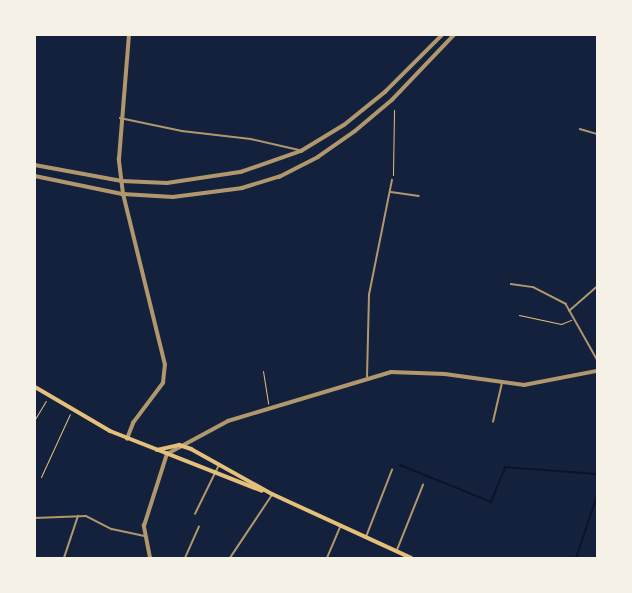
<!DOCTYPE html>
<style>
body{margin:0}
#map{position:relative;width:632px;height:593px;overflow:hidden;background:#14213d;font-family:"Exo 2",sans-serif}
div>[style]{position:absolute}
.stream>*{height:2px;margin:-1px;padding:0 1px;transform-origin:1px;border-radius:1px;background:#0b132b}
.path>*{height:1px;margin:-0.5px;padding:0 0.5px;transform-origin:0.5px;border-radius:0.5px;background:#e5c07b}
.service>*{height:1.5px;margin:-0.75px;padding:0 0.75px;transform-origin:0.75px;border-radius:0.75px;background:#b1986c}
.tertiary>*{height:3.5px;margin:-1.75px;padding:0 1.75px;transform-origin:1.75px;border-radius:1.75px;background:#b1986c}
.secondary>*{height:4px;margin:-2px;padding:0 2px;transform-origin:2px;border-radius:2px;background:#e5c07b}
span{translate:-50% -50%;white-space:nowrap;text-align:center;line-height:1.15;-webkit-text-stroke:3px #f6f1e7;paint-order:stroke}
.frame{position:absolute;inset:0;border:36px solid #f6f1e7;pointer-events:none}
</style>
<div id="map">
<div class="stream">
<div style="left:400px;top:465px;width:98px;rotate:22.1deg"></div>
<div style="left:491px;top:502px;width:38px;rotate:-68deg"></div>
<div style="left:505px;top:467px;width:92px;rotate:4.4deg"></div>
<div style="left:576px;top:558px;width:65px;rotate:-71.3deg"></div>
</div>
<div class="path">
<div style="left:393px;top:175px;width:65px;rotate:-89.1deg"></div>
<div style="left:519px;top:315px;width:43px;rotate:12.1deg"></div>
<div style="left:561px;top:324px;width:11px;rotate:-22deg"></div>
<div style="left:263px;top:371px;width:33px;rotate:81deg"></div>
<div style="left:35px;top:419px;width:21px;rotate:-59deg"></div>
<div style="left:41px;top:477px;width:69px;rotate:-65.3deg"></div>
</div>
<div class="service">
<div style="left:120px;top:118px;width:63px;rotate:11.8deg"></div>
<div style="left:182px;top:131px;width:69px;rotate:6.6deg"></div>
<div style="left:251px;top:139px;width:49px;rotate:12.9deg"></div>
<div style="left:580px;top:129px;width:18px;rotate:16deg"></div>
<div style="left:391px;top:192px;width:28px;rotate:8deg"></div>
<div style="left:511px;top:284px;width:22px;rotate:8deg"></div>
<div style="left:533px;top:287px;width:37px;rotate:27deg"></div>
<div style="left:566px;top:304px;width:63px;rotate:60.6deg"></div>
<div style="left:569px;top:311px;width:37px;rotate:-41deg"></div>
<div style="left:367px;top:377px;width:82px;rotate:-88.6deg"></div>
<div style="left:369px;top:295px;width:117px;rotate:-78.7deg"></div>
<div style="left:493px;top:422px;width:40px;rotate:-77deg"></div>
<div style="left:195px;top:514px;width:55px;rotate:-63.9deg"></div>
<div style="left:35px;top:518px;width:51px;rotate:-2.2deg"></div>
<div style="left:86px;top:516px;width:29px;rotate:27deg"></div>
<div style="left:112px;top:529px;width:33px;rotate:12deg"></div>
<div style="left:366px;top:537px;width:72px;rotate:-68.8deg"></div>
<div style="left:397px;top:550px;width:70px;rotate:-68.2deg"></div>
<div style="left:64px;top:558px;width:44px;rotate:-71.6deg"></div>
<div style="left:185px;top:558px;width:34px;rotate:-66deg"></div>
<div style="left:230px;top:558px;width:76px;rotate:-56.3deg"></div>
<div style="left:327px;top:558px;width:34px;rotate:-67deg"></div>
</div>
<div class="tertiary">
<div style="left:35px;top:165px;width:88px;rotate:10.4deg"></div>
<div style="left:122px;top:181px;width:45px;rotate:2.5deg"></div>
<div style="left:167px;top:183px;width:75px;rotate:-8.5deg"></div>
<div style="left:241px;top:172px;width:64px;rotate:-19.3deg"></div>
<div style="left:301px;top:151px;width:50px;rotate:-31.2deg"></div>
<div style="left:344px;top:125px;width:53px;rotate:-38.8deg"></div>
<div style="left:385px;top:92px;width:81px;rotate:-45deg"></div>
<div style="left:35px;top:176px;width:90px;rotate:11.6deg"></div>
<div style="left:123px;top:194px;width:50px;rotate:3.4deg"></div>
<div style="left:173px;top:197px;width:70px;rotate:-7.4deg"></div>
<div style="left:242px;top:188px;width:39px;rotate:-17deg"></div>
<div style="left:279px;top:177px;width:44px;rotate:-27.1deg"></div>
<div style="left:318px;top:157px;width:45px;rotate:-35.1deg"></div>
<div style="left:355px;top:131px;width:48px;rotate:-40deg"></div>
<div style="left:392px;top:100px;width:90px;rotate:-46.4deg"></div>
<div style="left:127px;top:439px;width:17px;rotate:-69deg"></div>
<div style="left:133px;top:423px;width:50px;rotate:-53.1deg"></div>
<div style="left:163px;top:383px;width:18px;rotate:-84deg"></div>
<div style="left:165px;top:365px;width:176px;rotate:-103.8deg"></div>
<div style="left:123px;top:194px;width:35px;rotate:-97deg"></div>
<div style="left:119px;top:159px;width:124px;rotate:-85.4deg"></div>
<div style="left:150px;top:558px;width:33px;rotate:-101deg"></div>
<div style="left:144px;top:526px;width:76px;rotate:-72.3deg"></div>
<div style="left:167px;top:454px;width:69px;rotate:-28.4deg"></div>
<div style="left:228px;top:421px;width:170px;rotate:-16.7deg"></div>
<div style="left:391px;top:372px;width:54px;rotate:2.1deg"></div>
<div style="left:445px;top:374px;width:80px;rotate:7.9deg"></div>
<div style="left:524px;top:385px;width:74px;rotate:-10.9deg"></div>
</div>
<div class="secondary">
<div style="left:35px;top:387px;width:87px;rotate:30.4deg"></div>
<div style="left:110px;top:431px;width:163px;rotate:21.5deg"></div>
<div style="left:157px;top:450px;width:23px;rotate:-13deg"></div>
<div style="left:179px;top:445px;width:13px;rotate:18deg"></div>
<div style="left:191px;top:449px;width:93px;rotate:29.1deg"></div>
<div style="left:272px;top:494px;width:153px;rotate:24.7deg"></div>
</div>
<div class="frame"></div>
</div>
